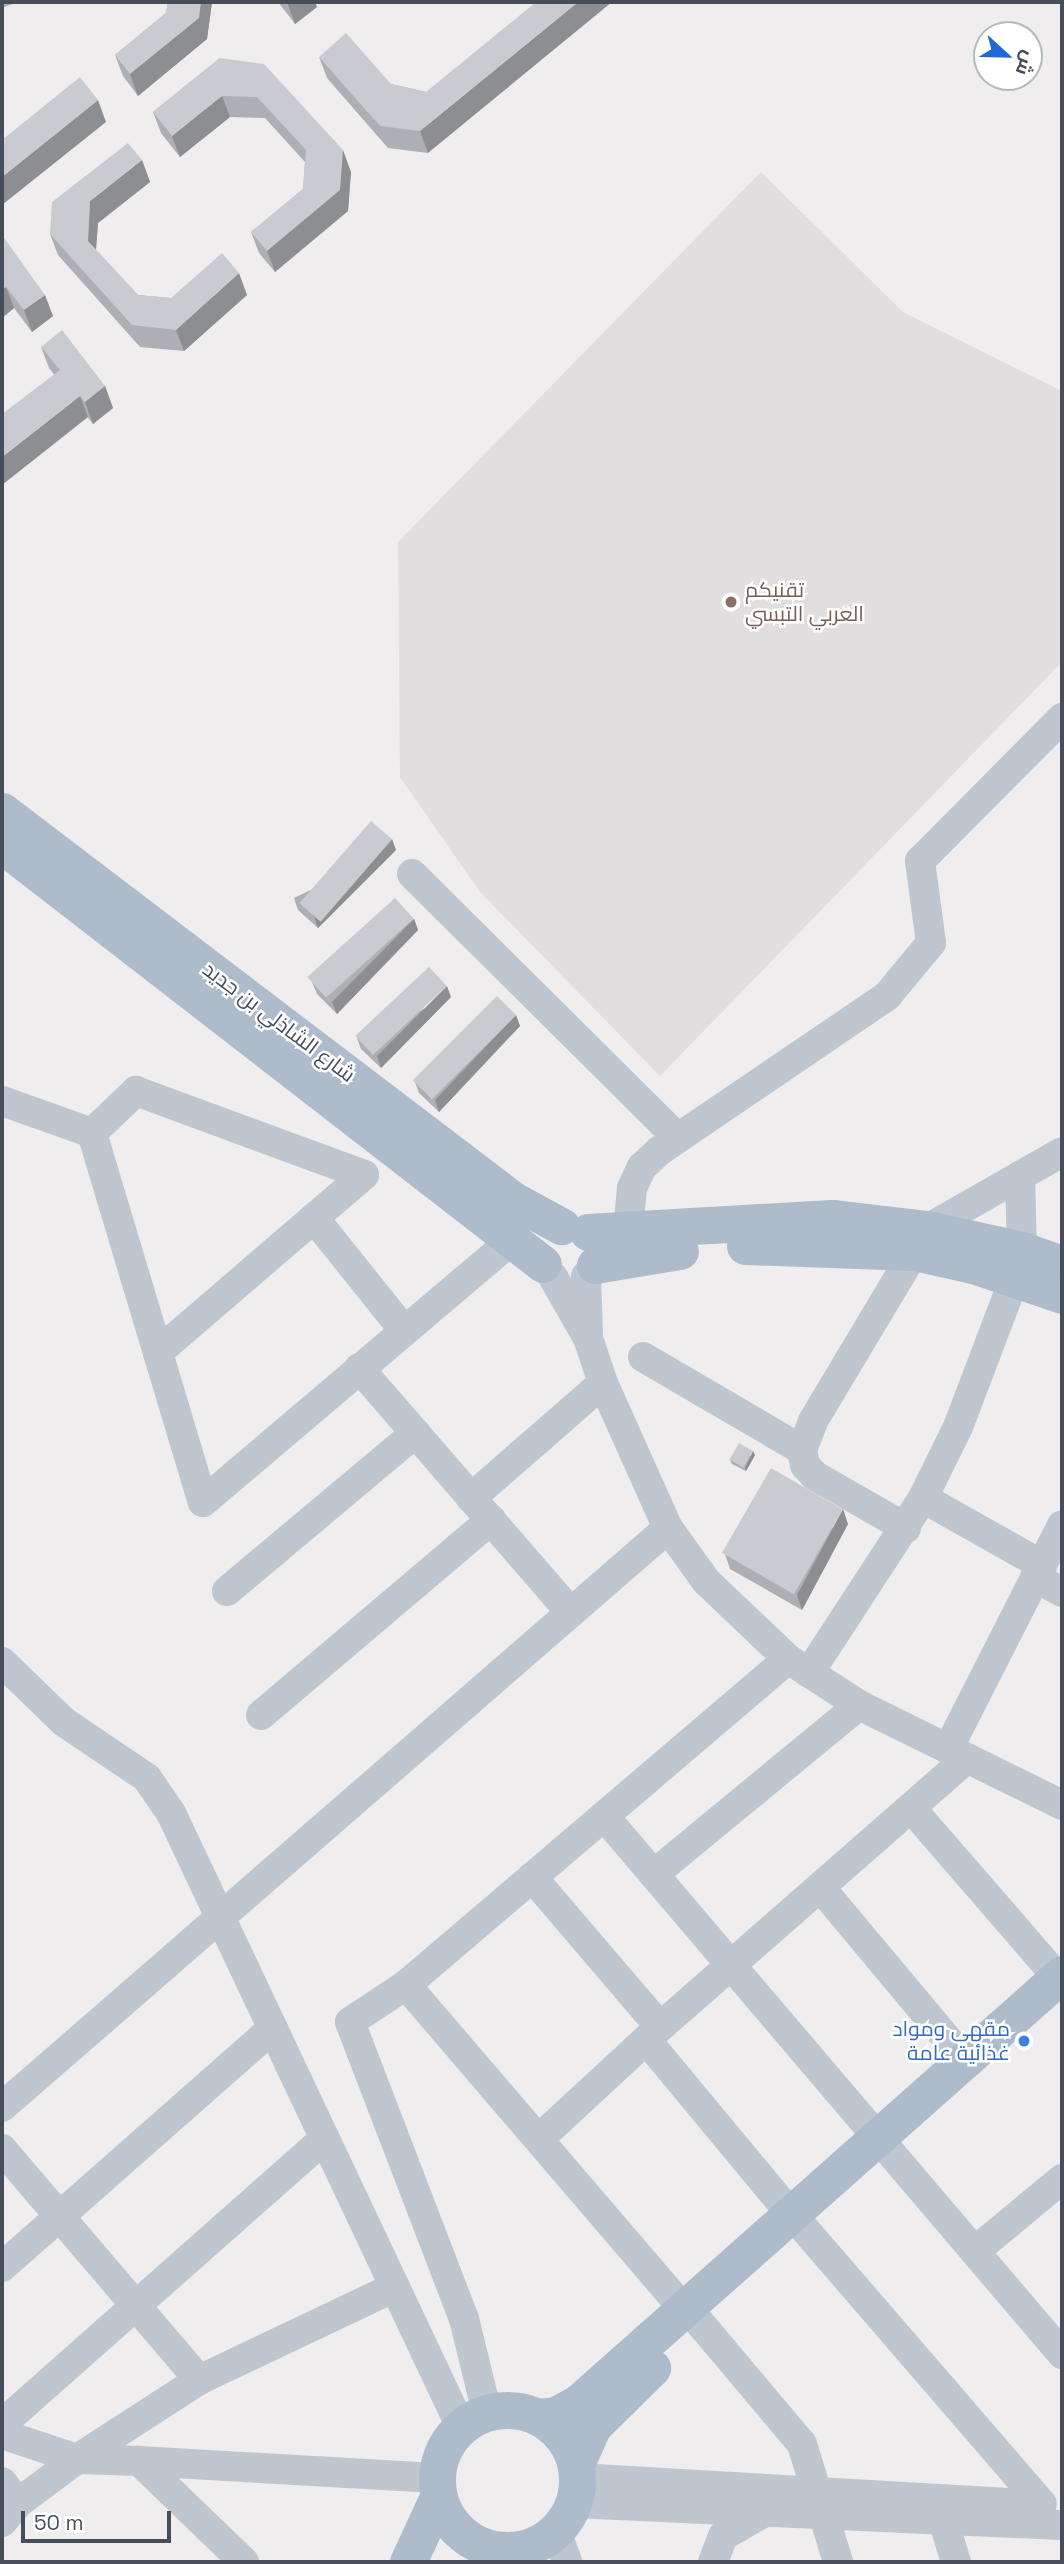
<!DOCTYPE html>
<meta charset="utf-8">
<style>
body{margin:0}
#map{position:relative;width:1064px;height:2564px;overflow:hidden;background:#efeded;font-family:"Space Grotesk",Cairo,sans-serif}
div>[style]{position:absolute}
.education>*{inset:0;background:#e0dede}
.minor>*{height:30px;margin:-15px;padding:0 15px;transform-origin:15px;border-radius:15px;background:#bec6cf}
.major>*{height:37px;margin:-18.5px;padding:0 18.5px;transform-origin:18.5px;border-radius:18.5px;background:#adbbcb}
.major>.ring{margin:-18.5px;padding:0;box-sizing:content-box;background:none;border:37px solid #adbbcb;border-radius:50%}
.wall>*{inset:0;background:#aeafb4}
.shaded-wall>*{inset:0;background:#8d8e92}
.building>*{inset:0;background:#cacbd1;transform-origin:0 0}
.dots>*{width:19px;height:19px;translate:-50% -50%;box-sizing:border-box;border:4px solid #fff;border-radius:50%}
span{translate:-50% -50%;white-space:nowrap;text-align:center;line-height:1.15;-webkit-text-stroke:5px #fff;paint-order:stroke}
.education-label{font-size:21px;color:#785e54}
.left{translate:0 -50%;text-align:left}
.street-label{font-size:21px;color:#464f59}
.shop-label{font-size:21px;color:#366cbe}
.right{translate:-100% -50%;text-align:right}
.frame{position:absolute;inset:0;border:4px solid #464f59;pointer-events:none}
.north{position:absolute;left:973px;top:21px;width:70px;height:70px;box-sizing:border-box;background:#fff;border:2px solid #b5b9bd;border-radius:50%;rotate:112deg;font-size:19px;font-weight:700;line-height:28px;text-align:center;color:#464f59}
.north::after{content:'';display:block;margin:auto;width:24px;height:32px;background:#1e68d8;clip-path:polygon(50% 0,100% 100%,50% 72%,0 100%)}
.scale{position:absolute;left:21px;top:2511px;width:150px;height:32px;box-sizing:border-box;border:4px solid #464f59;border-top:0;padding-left:9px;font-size:21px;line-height:24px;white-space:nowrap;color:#464f59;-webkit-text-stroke:5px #fff;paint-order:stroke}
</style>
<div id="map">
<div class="education">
<div style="clip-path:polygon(761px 172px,903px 312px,1062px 391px,1062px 662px,660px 1076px,480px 892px,400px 777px,398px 542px)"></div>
</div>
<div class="minor">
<div style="left:412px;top:874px;width:372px;rotate:44.8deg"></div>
<div style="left:2px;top:1101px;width:96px;rotate:19.6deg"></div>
<div style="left:92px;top:1133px;width:385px;rotate:73.3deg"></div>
<div style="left:203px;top:1502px;width:408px;rotate:-40.3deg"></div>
<div style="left:92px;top:1133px;width:61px;rotate:-43.7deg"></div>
<div style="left:136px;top:1091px;width:243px;rotate:20.2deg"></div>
<div style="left:364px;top:1175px;width:272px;rotate:139.3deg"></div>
<div style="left:1020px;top:1176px;width:48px;rotate:-29.7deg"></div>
<div style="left:314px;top:1218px;width:142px;rotate:51.3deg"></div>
<div style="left:927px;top:1229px;width:107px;rotate:-29.7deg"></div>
<div style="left:1020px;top:1176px;width:74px;rotate:88.5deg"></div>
<div style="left:628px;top:1231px;width:43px;rotate:-84.7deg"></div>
<div style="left:632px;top:1188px;width:23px;rotate:-65deg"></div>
<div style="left:642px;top:1167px;width:23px;rotate:-43deg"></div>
<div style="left:659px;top:1151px;width:276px;rotate:-34.2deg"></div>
<div style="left:887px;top:996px;width:69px;rotate:-50.3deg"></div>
<div style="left:931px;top:943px;width:83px;rotate:-97.6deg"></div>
<div style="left:920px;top:861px;width:202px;rotate:-45.2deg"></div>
<div style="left:586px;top:1276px;width:58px;rotate:88deg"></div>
<div style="left:553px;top:1277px;width:70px;rotate:60.2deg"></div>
<div style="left:588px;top:1338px;width:47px;rotate:71.6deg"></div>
<div style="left:603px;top:1383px;width:159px;rotate:65.9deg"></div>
<div style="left:668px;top:1528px;width:65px;rotate:54.4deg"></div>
<div style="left:706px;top:1581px;width:113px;rotate:43.6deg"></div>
<div style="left:788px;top:1659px;width:85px;rotate:32.9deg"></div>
<div style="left:859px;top:1705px;width:226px;rotate:26.2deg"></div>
<div style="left:643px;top:1357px;width:184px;rotate:30.3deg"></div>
<div style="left:359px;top:1368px;width:323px;rotate:49.1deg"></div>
<div style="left:471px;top:1498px;width:175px;rotate:-41.1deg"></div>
<div style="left:923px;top:1498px;width:137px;rotate:29.4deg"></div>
<div style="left:906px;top:1528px;width:106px;rotate:-150.1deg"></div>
<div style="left:814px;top:1475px;width:13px;rotate:-132deg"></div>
<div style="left:805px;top:1465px;width:15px;rotate:-101deg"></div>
<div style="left:802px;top:1450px;width:31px;rotate:-69deg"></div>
<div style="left:813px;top:1421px;width:197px;rotate:-59.1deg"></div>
<div style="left:1035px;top:1577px;width:31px;rotate:29deg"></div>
<div style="left:227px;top:1591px;width:246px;rotate:-40deg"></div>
<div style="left:2px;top:1662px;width:86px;rotate:44.1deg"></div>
<div style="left:64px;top:1722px;width:100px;rotate:34deg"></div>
<div style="left:147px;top:1778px;width:42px;rotate:55.6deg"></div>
<div style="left:171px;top:1813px;width:679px;rotate:64.72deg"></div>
<div style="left:809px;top:1673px;width:209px;rotate:-56.9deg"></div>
<div style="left:923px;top:1498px;width:79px;rotate:-63.8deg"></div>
<div style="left:958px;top:1427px;width:160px;rotate:-69.2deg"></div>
<div style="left:261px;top:1715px;width:302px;rotate:-40.3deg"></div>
<div style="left:948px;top:1749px;width:251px;rotate:-63deg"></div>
<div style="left:911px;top:1808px;width:225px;rotate:49.1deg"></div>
<div style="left:604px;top:1816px;width:707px;rotate:49.59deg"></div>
<div style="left:654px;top:1874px;width:266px;rotate:-39.5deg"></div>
<div style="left:532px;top:1877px;width:197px;rotate:49.5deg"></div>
<div style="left:820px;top:1887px;width:223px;rotate:50.1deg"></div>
<div style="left:406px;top:1985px;width:427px;rotate:49.4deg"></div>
<div style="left:648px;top:2042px;width:224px;rotate:50.3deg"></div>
<div style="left:2px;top:2107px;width:882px;rotate:-41deg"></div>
<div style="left:540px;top:2138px;width:163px;rotate:-42.8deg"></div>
<div style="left:660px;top:2027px;width:408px;rotate:-41.2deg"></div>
<div style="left:2px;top:2149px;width:304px;rotate:49.5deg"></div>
<div style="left:802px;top:2226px;width:367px;rotate:49.2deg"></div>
<div style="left:975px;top:2251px;width:113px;rotate:-39.6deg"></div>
<div style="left:2px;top:2267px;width:361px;rotate:-41.4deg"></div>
<div style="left:700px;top:2323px;width:158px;rotate:49.9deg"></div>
<div style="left:802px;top:2444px;width:123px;rotate:73deg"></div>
<div style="left:487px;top:2413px;width:97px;rotate:-103.7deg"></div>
<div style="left:464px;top:2319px;width:318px;rotate:-111deg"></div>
<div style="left:350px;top:2022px;width:67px;rotate:-33.5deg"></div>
<div style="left:406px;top:1985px;width:502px;rotate:-40.48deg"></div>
<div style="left:2px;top:2424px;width:431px;rotate:-41.5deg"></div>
<div style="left:2px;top:2434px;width:79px;rotate:18.4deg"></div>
<div style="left:77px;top:2459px;width:62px;rotate:1.8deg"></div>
<div style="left:577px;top:2478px;width:458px;rotate:3.3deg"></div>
<div style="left:2px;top:2482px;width:26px;rotate:53deg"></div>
<div style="left:18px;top:2503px;width:25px;rotate:130deg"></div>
<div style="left:18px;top:2503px;width:74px;rotate:-36.7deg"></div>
<div style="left:77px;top:2459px;width:145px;rotate:-32.9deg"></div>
<div style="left:199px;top:2380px;width:217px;rotate:-25.4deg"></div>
<div style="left:574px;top:2503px;width:488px;rotate:2.6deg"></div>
<div style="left:943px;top:2520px;width:44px;rotate:72.8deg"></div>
<div style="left:556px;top:2531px;width:33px;rotate:70deg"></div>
<div style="left:513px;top:2551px;width:12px;rotate:70deg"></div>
<div style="left:244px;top:2562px;width:146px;rotate:-136.1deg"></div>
<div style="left:139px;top:2461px;width:297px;rotate:3.3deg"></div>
<div style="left:713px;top:2562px;width:28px;rotate:-69deg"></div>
<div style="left:723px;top:2536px;width:44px;rotate:-30.1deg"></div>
</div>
<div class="major">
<div style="left:2px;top:811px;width:642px;rotate:37.28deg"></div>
<div style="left:513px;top:1200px;width:55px;rotate:28.4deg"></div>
<div style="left:2px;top:845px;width:684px;rotate:37.76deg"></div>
<div style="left:588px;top:1232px;width:244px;rotate:-3.3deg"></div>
<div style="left:832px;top:1218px;width:96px;rotate:6.6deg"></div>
<div style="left:927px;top:1229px;width:97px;rotate:12.5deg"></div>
<div style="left:1022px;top:1250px;width:42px;rotate:19.3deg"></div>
<div style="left:745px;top:1246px;width:169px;rotate:2deg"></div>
<div style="left:914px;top:1252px;width:60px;rotate:12.4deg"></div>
<div style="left:973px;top:1265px;width:94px;rotate:18.6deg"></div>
<div style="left:595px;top:1265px;width:86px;rotate:-9.4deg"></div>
<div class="ring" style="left:437px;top:2410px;width:103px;height:103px"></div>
<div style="left:538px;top:2417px;width:18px;rotate:-6deg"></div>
<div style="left:556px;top:2415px;width:26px;rotate:-29deg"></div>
<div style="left:579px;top:2402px;width:645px;rotate:-41.55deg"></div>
<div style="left:576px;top:2464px;width:42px;rotate:-65.9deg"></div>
<div style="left:593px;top:2426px;width:83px;rotate:-44.5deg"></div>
<div style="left:408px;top:2562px;width:72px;rotate:-65.2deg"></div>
</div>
<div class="wall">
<div style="clip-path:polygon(2px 2px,18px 2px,2px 8px)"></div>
<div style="clip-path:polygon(168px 2px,212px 2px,207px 39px,138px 96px,123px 76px,115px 55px,166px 13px)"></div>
<div style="clip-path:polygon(278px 2px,315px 2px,317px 7px,295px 24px)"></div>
<div style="clip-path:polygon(319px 57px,391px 84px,426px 92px,428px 153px,388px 148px,327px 78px)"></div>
<div style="clip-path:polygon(220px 58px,351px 172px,348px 211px,275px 272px,259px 253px,251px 232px,303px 189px,305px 162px,265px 118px,230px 117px,180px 157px,161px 133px,153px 112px)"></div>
<div style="clip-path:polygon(142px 160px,150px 182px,98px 223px,96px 250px,138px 295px,171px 298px,247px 295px,184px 351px,140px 347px,58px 255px,50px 234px)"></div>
<div style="clip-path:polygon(2px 235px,53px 316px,32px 332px,14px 308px,2px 318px)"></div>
<div style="clip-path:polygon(41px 347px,105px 386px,113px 408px,93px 424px,49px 368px)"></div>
<div style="clip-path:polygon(396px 850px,318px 928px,298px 910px,294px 898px)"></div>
<div style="clip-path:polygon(414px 919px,418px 930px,337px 1014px,317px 994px,312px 982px)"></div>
<div style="clip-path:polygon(451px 997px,381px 1068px,361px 1049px,357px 1038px)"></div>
<div style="clip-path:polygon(516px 1015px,520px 1026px,439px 1112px,419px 1093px,415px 1082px)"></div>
<div style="clip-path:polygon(755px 1455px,746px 1471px,732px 1464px,730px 1460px)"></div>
<div style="clip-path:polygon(848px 1524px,802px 1610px,730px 1569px,725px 1554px)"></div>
</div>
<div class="shaded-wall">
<div style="clip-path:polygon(201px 2px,212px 2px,207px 39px,138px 96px,130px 74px)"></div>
<div style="clip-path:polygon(287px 2px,315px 2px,317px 7px,295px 24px)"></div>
<div style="clip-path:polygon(578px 2px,612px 2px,428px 153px,420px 131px)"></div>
<div style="clip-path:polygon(222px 96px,230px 117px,180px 157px,172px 136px)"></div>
<div style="clip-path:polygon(98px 100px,106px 122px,2px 205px,2px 177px)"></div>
<div style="clip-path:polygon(343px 150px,351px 172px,348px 211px,275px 272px,267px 251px)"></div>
<div style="clip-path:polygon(142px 160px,150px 182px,98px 223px,95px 262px,88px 241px,90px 201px)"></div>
<div style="clip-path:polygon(239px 273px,247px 295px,184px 351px,176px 330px)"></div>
<div style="clip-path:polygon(6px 287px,14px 308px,2px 318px,2px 290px)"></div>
<div style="clip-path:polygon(45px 295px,53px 316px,32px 332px,24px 310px)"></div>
<div style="clip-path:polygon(105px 386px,113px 408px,93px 424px,85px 402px)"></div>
<div style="clip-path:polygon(80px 396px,88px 417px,2px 485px,2px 457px)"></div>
<div style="clip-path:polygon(392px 839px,396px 850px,318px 928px,314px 916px)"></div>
<div style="clip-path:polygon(414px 919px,418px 930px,337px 1014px,332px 1002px)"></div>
<div style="clip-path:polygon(447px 986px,451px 997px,381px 1068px,377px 1056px)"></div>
<div style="clip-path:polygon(516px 1015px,520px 1026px,439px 1112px,435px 1100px)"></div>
<div style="clip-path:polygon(753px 1451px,755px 1455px,746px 1471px,745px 1468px)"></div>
<div style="clip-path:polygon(843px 1509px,848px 1524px,802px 1610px,797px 1595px)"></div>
</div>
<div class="building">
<div style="clip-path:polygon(168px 2px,201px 2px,199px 18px,130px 74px,115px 55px,166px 13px)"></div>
<div style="clip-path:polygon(536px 2px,578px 2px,420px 131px,380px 126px,319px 57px,346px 33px,391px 84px,426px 92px)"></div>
<div style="clip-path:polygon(220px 58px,264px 64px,343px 150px,340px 190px,267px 251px,251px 232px,303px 189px,306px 150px,257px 97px,222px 96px,172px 136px,153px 112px)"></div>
<div style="clip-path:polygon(80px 77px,98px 100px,2px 177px,2px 140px)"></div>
<div style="clip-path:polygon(128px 143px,142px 160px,90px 201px,88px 241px,138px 295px,171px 298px,222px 253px,239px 273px,176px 330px,132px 325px,50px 234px,52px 202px)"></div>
<div style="clip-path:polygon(2px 235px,45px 295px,24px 310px,6px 287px,2px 290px)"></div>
<div style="clip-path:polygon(62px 330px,105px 386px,85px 402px,80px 396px,2px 457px,2px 414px,60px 370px,41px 347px)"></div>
<div style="left:371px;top:821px;width:28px;height:109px;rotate:41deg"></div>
<div style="left:395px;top:898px;width:28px;height:118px;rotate:48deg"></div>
<div style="left:429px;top:967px;width:26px;height:101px;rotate:47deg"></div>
<div style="left:497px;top:996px;width:27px;height:119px;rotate:45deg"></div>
<div style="left:739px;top:1443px;width:16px;height:19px;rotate:30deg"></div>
<div style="left:771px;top:1468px;width:83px;height:98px;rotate:30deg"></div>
</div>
<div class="dots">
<div style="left:731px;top:602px;background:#8d6e63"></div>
<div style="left:1024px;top:2041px;background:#3f7fe0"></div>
</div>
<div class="education-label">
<span class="left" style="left:745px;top:602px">تقنيكم<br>العربي التبسي</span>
</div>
<div class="street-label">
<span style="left:279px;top:1022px;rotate:37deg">شارع الشاذلي بن جديد</span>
</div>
<div class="shop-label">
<span class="right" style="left:1010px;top:2041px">مقهى ومواد<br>غذائية عامة</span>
</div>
<div class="frame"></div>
<div class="north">ش</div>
<div class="scale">50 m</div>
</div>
